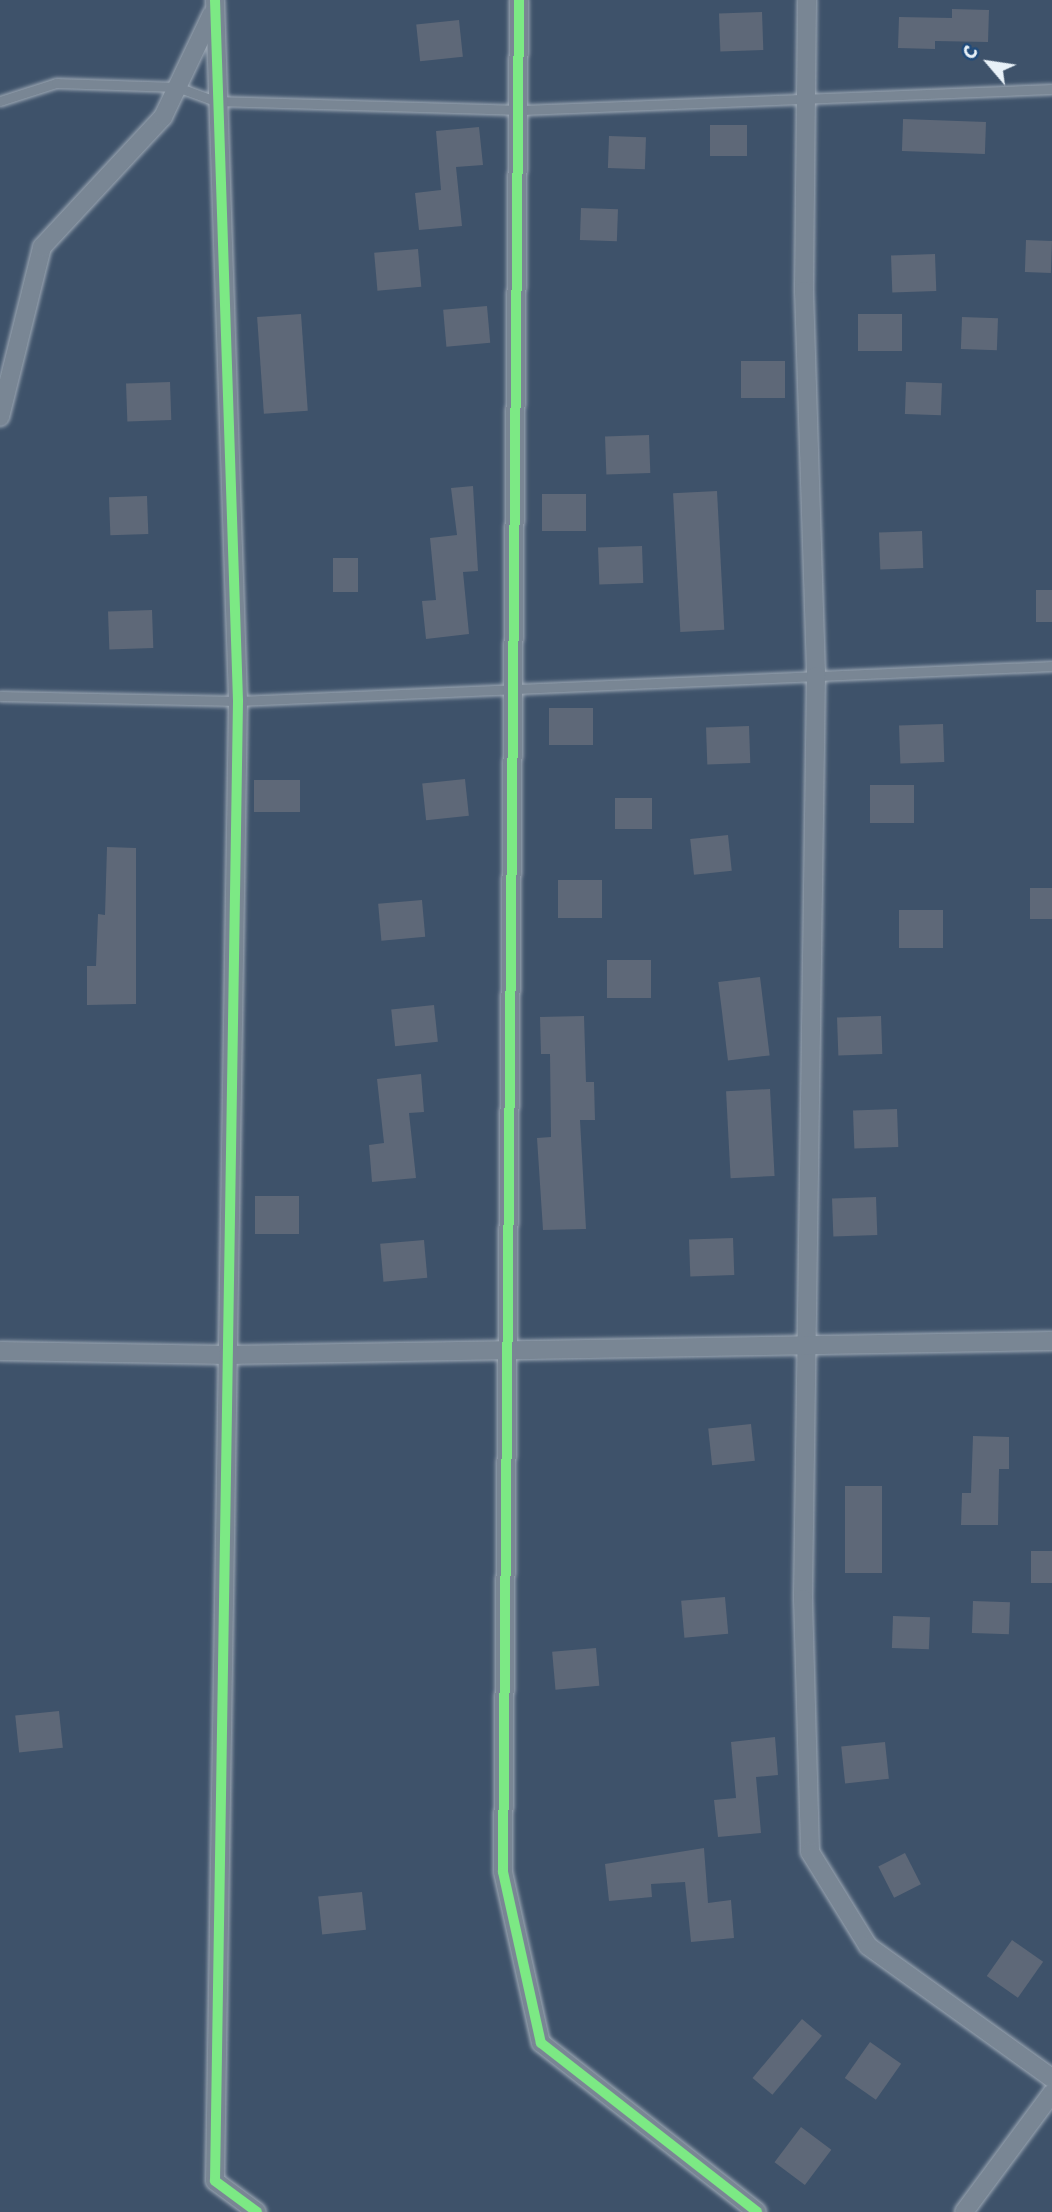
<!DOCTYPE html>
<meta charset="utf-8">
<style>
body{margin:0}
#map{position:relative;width:1052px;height:2212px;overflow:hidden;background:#3e526a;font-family:"Shantell Sans",sans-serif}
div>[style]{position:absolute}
.building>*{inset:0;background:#5e6878;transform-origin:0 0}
.roads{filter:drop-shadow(0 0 2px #9ea9b5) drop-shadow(0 0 2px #9ea9b5)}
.service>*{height:9px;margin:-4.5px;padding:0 4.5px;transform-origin:4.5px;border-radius:4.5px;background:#798694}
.minor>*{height:18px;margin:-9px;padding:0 9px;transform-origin:9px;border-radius:9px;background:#798694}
.cycleway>*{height:10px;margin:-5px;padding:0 5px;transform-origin:5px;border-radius:5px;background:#7ce984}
span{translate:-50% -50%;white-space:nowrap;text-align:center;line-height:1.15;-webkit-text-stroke:5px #1f4a7a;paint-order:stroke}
.north{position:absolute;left:954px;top:28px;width:70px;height:70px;-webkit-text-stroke:5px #1f4a7a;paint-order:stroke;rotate:299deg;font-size:19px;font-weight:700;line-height:28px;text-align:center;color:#e8f1f8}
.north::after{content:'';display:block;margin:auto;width:24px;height:32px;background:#e8f1f8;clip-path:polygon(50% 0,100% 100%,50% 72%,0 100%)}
</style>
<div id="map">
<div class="building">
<div style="clip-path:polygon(952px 9px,989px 10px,988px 42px,935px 41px,935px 49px,898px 48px,899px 17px,952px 18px)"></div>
<div style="left:762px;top:12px;width:38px;height:43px;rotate:88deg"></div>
<div style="left:459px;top:20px;width:37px;height:43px;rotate:84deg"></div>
<div style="left:986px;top:122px;width:32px;height:83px;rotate:92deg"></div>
<div style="left:710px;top:125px;width:37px;height:31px"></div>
<div style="clip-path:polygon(479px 127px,483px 165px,456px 167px,462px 226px,419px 230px,415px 193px,441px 190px,436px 131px)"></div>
<div style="left:609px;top:136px;width:37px;height:32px;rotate:2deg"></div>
<div style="left:581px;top:208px;width:37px;height:32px;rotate:2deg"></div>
<div style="left:1026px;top:240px;width:26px;height:32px;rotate:2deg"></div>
<div style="left:418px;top:249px;width:38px;height:44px;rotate:85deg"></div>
<div style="left:935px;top:254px;width:37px;height:44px;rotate:88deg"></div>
<div style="left:487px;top:306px;width:37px;height:44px;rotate:85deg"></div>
<div style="left:301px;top:314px;width:97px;height:44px;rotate:86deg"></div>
<div style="left:902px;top:314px;width:37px;height:44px;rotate:90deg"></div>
<div style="left:962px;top:317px;width:36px;height:32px;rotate:2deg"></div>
<div style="left:785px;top:361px;width:37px;height:44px;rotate:90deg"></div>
<div style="left:170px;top:382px;width:38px;height:44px;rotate:88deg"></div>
<div style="left:906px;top:382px;width:36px;height:32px;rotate:2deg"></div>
<div style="left:649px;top:435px;width:38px;height:44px;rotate:88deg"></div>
<div style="clip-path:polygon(473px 486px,478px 571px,463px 572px,469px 634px,426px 639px,422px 601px,436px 600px,430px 538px,457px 535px,451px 488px)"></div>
<div style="left:717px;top:491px;width:139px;height:44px;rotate:87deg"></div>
<div style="left:586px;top:494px;width:37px;height:44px;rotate:90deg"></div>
<div style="left:147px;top:496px;width:38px;height:38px;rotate:88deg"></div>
<div style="left:922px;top:531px;width:37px;height:43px;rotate:88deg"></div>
<div style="left:642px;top:546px;width:37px;height:44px;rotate:88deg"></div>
<div style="left:333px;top:558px;width:25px;height:34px"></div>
<div style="left:1036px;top:590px;width:16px;height:32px"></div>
<div style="left:152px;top:610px;width:38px;height:44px;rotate:88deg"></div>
<div style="left:593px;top:708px;width:37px;height:44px;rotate:90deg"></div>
<div style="left:943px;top:724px;width:38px;height:44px;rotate:88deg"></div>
<div style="left:749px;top:726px;width:37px;height:43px;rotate:88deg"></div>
<div style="left:465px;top:779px;width:37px;height:43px;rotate:84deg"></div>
<div style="left:300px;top:780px;width:32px;height:46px;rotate:90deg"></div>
<div style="left:914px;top:785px;width:38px;height:44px;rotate:90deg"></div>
<div style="left:615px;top:798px;width:37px;height:31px"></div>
<div style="left:728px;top:835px;width:36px;height:38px;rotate:84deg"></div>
<div style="clip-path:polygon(107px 847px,136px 848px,136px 1004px,87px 1005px,87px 966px,96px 966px,98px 914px,105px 915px)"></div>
<div style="left:602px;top:880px;width:38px;height:44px;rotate:90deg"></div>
<div style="left:1030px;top:888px;width:22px;height:31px"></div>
<div style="left:422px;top:900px;width:37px;height:44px;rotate:85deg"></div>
<div style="left:899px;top:910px;width:44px;height:38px"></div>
<div style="left:651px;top:960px;width:38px;height:44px;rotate:90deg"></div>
<div style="left:760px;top:977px;width:79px;height:42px;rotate:83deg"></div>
<div style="left:434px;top:1005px;width:37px;height:43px;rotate:84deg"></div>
<div style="clip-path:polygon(584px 1016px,586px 1082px,594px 1082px,595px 1120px,580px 1120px,586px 1229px,543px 1230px,537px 1138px,551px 1137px,550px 1054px,541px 1054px,540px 1017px)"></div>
<div style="left:881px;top:1016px;width:38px;height:44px;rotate:88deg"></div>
<div style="clip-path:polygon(421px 1074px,424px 1112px,409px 1113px,416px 1178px,372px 1182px,369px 1145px,384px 1143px,377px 1079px)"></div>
<div style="left:770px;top:1089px;width:87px;height:44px;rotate:87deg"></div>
<div style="left:897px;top:1109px;width:38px;height:44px;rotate:88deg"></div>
<div style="left:255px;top:1196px;width:44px;height:38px"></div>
<div style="left:876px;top:1197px;width:38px;height:44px;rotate:88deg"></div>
<div style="left:733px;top:1238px;width:37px;height:44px;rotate:88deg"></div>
<div style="left:424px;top:1240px;width:38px;height:44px;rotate:85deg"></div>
<div style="left:751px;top:1424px;width:37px;height:43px;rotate:84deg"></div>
<div style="clip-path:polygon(973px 1436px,1009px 1437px,1009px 1469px,999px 1469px,998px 1525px,961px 1525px,962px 1493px,971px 1493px)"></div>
<div style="left:845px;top:1486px;width:37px;height:87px"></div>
<div style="left:1031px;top:1551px;width:21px;height:32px"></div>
<div style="left:725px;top:1597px;width:37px;height:44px;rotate:85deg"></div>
<div style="left:973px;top:1601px;width:37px;height:32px;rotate:2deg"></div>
<div style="left:893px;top:1616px;width:37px;height:32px;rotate:2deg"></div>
<div style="left:596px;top:1648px;width:38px;height:44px;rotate:85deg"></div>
<div style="left:59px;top:1711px;width:37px;height:44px;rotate:84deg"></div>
<div style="clip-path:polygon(775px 1737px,778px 1775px,756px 1777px,761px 1833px,718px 1837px,714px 1800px,736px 1798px,731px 1742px)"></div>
<div style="left:885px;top:1742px;width:37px;height:44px;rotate:84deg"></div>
<div style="clip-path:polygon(704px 1848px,708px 1903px,731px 1900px,734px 1938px,691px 1942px,685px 1882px,651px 1884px,652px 1897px,609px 1901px,605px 1864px)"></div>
<div style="left:905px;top:1853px;width:35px;height:30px;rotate:63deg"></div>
<div style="left:362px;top:1892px;width:38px;height:44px;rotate:84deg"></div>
<div style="left:1012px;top:1940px;width:38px;height:44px;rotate:35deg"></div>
<div style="left:802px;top:2019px;width:26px;height:77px;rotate:40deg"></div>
<div style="left:870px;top:2042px;width:38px;height:44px;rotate:35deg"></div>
<div style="left:801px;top:2127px;width:38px;height:44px;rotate:37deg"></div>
</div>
<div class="roads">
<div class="service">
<div style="left:0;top:101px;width:59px;rotate:-17.8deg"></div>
<div style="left:56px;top:83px;width:121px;rotate:1.9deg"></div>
<div style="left:177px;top:87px;width:40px;rotate:20.2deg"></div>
<div style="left:215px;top:101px;width:307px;rotate:1.7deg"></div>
<div style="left:522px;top:110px;width:530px;rotate:-2.27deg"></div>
<div style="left:0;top:696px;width:238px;rotate:1.2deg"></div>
<div style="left:238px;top:701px;width:815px;rotate:-2.46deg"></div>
</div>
<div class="minor">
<div style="left:215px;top:0;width:701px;rotate:88.12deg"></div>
<div style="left:238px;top:701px;width:1480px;rotate:90.89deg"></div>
<div style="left:215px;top:2181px;width:52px;rotate:36.4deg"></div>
<div style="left:519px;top:0;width:1872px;rotate:90.49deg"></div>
<div style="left:503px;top:1872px;width:175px;rotate:77.5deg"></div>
<div style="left:541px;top:2043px;width:274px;rotate:38deg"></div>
<div style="left:807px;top:0;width:291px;rotate:90.6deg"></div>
<div style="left:804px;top:291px;width:385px;rotate:88.2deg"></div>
<div style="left:816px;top:676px;width:923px;rotate:90.81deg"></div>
<div style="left:803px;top:1599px;width:253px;rotate:88.4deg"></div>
<div style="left:810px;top:1852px;width:110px;rotate:58.3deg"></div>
<div style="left:868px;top:1946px;width:226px;rotate:35.7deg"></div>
<div style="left:0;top:417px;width:175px;rotate:-76.1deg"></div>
<div style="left:42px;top:247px;width:178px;rotate:-47.1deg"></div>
<div style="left:163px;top:117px;width:114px;rotate:-64.6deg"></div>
<div style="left:0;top:1351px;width:228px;rotate:1deg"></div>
<div style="left:228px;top:1355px;width:824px;rotate:-0.97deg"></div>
<div style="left:964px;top:2212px;width:148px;rotate:-53.5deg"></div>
</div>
</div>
<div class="cycleway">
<div style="left:215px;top:0;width:701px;rotate:88.12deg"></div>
<div style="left:238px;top:701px;width:1480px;rotate:90.89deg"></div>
<div style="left:215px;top:2181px;width:52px;rotate:36.4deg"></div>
<div style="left:519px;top:0;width:1872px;rotate:90.49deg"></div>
<div style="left:503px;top:1872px;width:175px;rotate:77.5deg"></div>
<div style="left:541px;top:2043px;width:274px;rotate:38deg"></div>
</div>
<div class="north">С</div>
</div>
